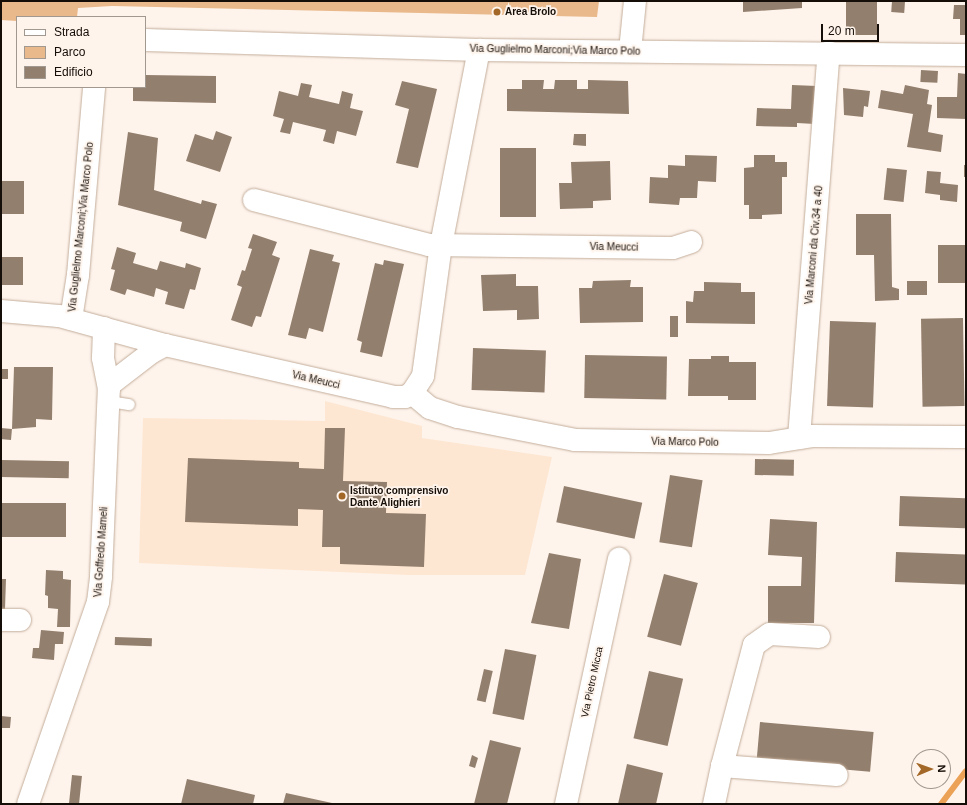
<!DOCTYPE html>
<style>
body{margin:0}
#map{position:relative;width:967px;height:805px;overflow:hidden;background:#fef4ec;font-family:Arial,sans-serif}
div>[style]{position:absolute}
.built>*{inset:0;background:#fee7d2}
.green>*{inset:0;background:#e9b98b}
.stream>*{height:6px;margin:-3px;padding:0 3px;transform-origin:3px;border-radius:3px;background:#eba156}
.building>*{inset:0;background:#937f6d;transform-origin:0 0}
.roads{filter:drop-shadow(0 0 1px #c3ad9a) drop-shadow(0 0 1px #c3ad9a)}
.lane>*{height:11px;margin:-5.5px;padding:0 5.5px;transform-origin:5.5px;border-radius:5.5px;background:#fff}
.street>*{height:22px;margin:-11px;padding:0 11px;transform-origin:11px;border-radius:11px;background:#fff}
.dots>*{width:11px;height:11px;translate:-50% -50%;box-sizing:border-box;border:2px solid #fef4ec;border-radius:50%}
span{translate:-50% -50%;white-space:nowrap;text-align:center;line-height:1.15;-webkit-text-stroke:3.5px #fef4ec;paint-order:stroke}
.poi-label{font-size:10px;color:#150d07;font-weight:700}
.left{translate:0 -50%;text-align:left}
.street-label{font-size:10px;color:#150d07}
.frame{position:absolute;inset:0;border:2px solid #150d07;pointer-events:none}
.legend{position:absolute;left:16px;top:16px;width:130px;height:72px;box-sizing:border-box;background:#fef4ec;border:1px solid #a19890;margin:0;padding:5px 7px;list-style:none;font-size:12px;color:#150d07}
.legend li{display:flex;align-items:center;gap:8px;height:20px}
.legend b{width:20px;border:1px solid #a19890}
.north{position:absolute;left:911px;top:749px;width:40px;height:40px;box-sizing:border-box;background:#fef4ec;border:1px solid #a19890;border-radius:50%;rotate:88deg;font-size:11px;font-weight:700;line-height:16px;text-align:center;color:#150d07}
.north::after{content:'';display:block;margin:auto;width:14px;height:18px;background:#a36828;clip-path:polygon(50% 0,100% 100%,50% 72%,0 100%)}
.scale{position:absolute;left:821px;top:24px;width:58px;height:18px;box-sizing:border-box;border:2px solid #150d07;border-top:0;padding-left:5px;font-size:12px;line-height:14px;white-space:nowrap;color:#150d07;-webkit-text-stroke:3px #fef4ec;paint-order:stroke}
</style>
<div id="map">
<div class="built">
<div style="clip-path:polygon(325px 401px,422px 426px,422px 438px,552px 457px,525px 575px,408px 575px,139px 563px,143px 418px,325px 421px)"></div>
</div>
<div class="green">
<div style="clip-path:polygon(1px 1px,599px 1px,597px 17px,112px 6px,78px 8px,77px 17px,17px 17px,17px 21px,1px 20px)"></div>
</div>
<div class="stream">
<div style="left:941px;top:804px;width:41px;rotate:-52.9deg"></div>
</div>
<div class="building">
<div style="clip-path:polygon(743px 1px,802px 1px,802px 8px,743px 12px)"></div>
<div style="left:846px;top:1px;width:31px;height:34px"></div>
<div style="left:892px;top:1px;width:13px;height:11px;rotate:4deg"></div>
<div style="clip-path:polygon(954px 5px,966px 5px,966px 35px,960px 35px,960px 19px,953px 19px)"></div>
<div style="left:921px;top:70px;width:17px;height:12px;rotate:3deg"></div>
<div style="clip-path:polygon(958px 73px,966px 74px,966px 119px,937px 118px,937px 97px,957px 97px)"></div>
<div style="clip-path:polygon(145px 75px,216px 76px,216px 103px,133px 101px,133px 87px,145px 87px)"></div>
<div style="clip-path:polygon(522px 80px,544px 80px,543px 89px,554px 89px,555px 80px,577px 80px,577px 89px,588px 89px,588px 80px,628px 81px,629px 114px,507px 111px,507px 89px,522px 89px)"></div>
<div style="clip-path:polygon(402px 81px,437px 89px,418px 168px,396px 163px,409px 109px,395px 105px)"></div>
<div style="clip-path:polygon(301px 83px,312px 85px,309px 97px,339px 104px,342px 91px,353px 94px,350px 108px,363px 111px,356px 136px,337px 131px,334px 144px,323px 141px,326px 130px,293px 122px,290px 134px,280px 132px,284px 119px,273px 116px,279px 91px,298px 96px)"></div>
<div style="clip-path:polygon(792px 85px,817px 86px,815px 124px,797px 123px,797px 127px,756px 126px,757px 108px,791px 109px)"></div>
<div style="clip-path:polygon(905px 85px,929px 90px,927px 104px,932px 105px,928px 132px,943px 135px,941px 152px,907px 147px,913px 114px,878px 108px,881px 90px,903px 94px)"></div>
<div style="clip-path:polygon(843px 88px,870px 91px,868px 107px,864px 106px,863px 117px,844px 115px)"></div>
<div style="clip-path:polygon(216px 131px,232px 137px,220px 172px,186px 161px,195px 134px,213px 140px)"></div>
<div style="clip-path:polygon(128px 132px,158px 138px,154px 190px,201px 204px,202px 200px,217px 204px,206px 239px,180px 231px,182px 222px,118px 205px)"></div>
<div style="clip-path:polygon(574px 134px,586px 134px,586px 146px,573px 145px)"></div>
<div style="left:500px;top:148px;width:36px;height:69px"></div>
<div style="clip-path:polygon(685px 155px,717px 156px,716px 182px,698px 181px,697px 198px,680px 198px,679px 205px,649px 203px,650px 177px,668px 178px,668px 165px,685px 166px)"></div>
<div style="clip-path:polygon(754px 155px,775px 155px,775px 162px,787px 162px,787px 177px,782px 177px,782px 214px,762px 215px,762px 219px,749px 219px,749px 205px,744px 205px,744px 168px,754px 167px)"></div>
<div style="clip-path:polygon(610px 161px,611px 200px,593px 201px,593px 208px,560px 209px,559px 183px,572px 183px,571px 162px)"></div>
<div style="left:964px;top:165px;width:2px;height:12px"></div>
<div style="left:887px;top:168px;width:20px;height:32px;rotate:6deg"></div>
<div style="clip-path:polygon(927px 171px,941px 172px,940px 183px,958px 185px,957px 202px,940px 200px,940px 195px,925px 193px)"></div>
<div style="left:1px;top:181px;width:23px;height:33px"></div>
<div style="clip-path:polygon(856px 214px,891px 214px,892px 287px,899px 289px,899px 300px,875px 301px,874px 255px,856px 255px)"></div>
<div style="clip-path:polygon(253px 234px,277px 242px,272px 255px,280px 258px,261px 317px,256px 316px,252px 327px,231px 320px,242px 287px,237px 285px,242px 270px,245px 271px,252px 249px,248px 248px)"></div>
<div style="left:966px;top:245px;width:38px;height:28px;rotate:90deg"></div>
<div style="clip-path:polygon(117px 247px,136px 253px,133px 263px,157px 270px,160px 261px,185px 268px,186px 263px,201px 268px,195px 290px,190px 289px,184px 309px,165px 304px,168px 292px,156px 288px,154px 297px,127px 289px,125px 295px,110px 290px,115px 270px,111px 269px)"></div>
<div style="clip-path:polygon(310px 249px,334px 255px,332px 261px,340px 263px,323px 332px,309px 328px,306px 339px,288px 335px)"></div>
<div style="left:1px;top:257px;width:22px;height:28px"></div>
<div style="clip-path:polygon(384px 260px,404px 264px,382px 357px,360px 352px,362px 342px,357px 340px,375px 263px,383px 265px)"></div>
<div style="clip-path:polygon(516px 274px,516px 286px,538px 286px,539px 319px,517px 320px,517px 310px,483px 311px,481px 275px)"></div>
<div style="clip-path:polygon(631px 280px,630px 287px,643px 287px,643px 322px,580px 323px,579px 288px,592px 288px,593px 281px)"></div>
<div style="left:907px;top:281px;width:20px;height:14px"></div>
<div style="clip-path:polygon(704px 282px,741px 283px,741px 292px,755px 292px,755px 324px,686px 323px,686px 301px,693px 302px,694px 291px,704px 291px)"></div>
<div style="left:670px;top:316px;width:8px;height:21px"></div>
<div style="left:963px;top:318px;width:88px;height:42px;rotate:89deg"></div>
<div style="left:830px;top:321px;width:46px;height:85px;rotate:2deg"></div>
<div style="left:473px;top:348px;width:73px;height:42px;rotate:2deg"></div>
<div style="left:585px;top:355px;width:82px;height:43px;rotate:1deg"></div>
<div style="clip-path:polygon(711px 356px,729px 356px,729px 362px,756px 362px,756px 400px,728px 400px,728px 396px,688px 396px,689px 359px,711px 359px)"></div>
<div style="clip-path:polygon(14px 367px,53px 367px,52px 420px,36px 419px,36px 427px,12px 429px)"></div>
<div style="left:2px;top:369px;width:6px;height:10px"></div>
<div style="left:1px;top:428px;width:11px;height:11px;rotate:5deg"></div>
<div style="clip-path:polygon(325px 428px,345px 428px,343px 481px,387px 482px,386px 513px,426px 514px,424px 567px,340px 564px,340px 547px,322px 547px,323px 510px,298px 509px,298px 526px,185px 522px,188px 458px,299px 462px,299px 468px,324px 469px)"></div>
<div style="left:755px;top:459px;width:39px;height:16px;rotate:1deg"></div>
<div style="left:1px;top:460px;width:68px;height:17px;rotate:1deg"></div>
<div style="left:670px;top:475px;width:33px;height:68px;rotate:9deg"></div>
<div style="left:564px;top:486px;width:80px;height:37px;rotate:12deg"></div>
<div style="left:900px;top:496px;width:66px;height:30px;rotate:2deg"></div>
<div style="left:1px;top:503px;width:65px;height:34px"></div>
<div style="clip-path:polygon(770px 519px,817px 522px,814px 623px,768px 623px,768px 586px,801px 586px,802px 557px,768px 555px)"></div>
<div style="left:896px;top:552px;width:70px;height:30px;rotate:2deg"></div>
<div style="clip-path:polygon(549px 553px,581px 559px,569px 629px,531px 623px)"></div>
<div style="clip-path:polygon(46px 570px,63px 571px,63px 579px,71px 580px,70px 627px,57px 627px,58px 609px,48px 608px,48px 596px,45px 595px)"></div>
<div style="left:664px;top:574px;width:35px;height:65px;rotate:15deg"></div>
<div style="clip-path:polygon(1px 579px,6px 579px,5px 609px,1px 609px)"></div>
<div style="clip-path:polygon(41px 630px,64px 632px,63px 644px,55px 644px,54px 660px,32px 658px,33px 648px,39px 648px)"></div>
<div style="left:115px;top:637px;width:37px;height:8px;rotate:2deg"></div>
<div style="left:505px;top:649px;width:32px;height:66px;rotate:11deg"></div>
<div style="left:484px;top:669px;width:9px;height:32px;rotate:13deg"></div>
<div style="left:649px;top:671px;width:35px;height:69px;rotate:13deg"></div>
<div style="clip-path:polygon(1px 716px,11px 717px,10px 728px,1px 728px)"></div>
<div style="left:760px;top:722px;width:114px;height:40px;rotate:5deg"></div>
<div style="left:490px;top:740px;width:32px;height:66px;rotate:14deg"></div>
<div style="clip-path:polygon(472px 755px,478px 758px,475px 768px,469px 766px)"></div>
<div style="clip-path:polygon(627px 764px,663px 773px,656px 804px,618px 804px)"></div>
<div style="left:72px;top:775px;width:10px;height:29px;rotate:6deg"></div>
<div style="clip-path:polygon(187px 779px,255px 795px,253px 804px,181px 804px)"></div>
<div style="clip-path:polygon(286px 793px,332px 803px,332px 804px,283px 804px)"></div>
</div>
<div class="roads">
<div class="lane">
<div style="left:109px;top:401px;width:20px;rotate:9deg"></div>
</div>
<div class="street">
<div style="left:145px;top:40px;width:334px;rotate:1.7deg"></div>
<div style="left:479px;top:50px;width:487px;rotate:0.6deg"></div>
<div style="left:630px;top:51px;width:50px;rotate:-84.3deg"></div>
<div style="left:254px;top:200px;width:181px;rotate:14.4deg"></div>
<div style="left:429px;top:245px;width:244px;rotate:0.7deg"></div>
<div style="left:673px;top:248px;width:19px;rotate:-18deg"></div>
<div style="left:1px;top:311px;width:58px;rotate:4.9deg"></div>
<div style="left:59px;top:316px;width:110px;rotate:15.3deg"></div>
<div style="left:165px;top:345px;width:234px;rotate:12.8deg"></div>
<div style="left:393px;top:397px;width:12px"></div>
<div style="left:405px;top:397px;width:8px;rotate:-30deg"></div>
<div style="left:412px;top:393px;width:20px;rotate:-57deg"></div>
<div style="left:423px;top:376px;width:132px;rotate:-82.2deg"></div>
<div style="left:441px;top:245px;width:199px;rotate:-79deg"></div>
<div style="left:71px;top:319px;width:45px;rotate:-81deg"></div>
<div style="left:78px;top:275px;width:189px;rotate:-85.1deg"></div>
<div style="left:109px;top:385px;width:54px;rotate:-37.5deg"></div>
<div style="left:152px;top:352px;width:15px;rotate:-28deg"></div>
<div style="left:412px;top:393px;width:23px;rotate:40deg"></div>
<div style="left:430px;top:408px;width:29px;rotate:18deg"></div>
<div style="left:458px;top:417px;width:119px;rotate:11.1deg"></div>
<div style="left:575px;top:440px;width:194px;rotate:0.9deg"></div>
<div style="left:769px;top:443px;width:45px;rotate:-9deg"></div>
<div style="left:813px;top:436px;width:153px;rotate:0.4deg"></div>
<div style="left:799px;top:438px;width:387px;rotate:-85.6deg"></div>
<div style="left:1px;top:620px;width:19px"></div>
<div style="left:722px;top:766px;width:125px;rotate:-75.2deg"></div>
<div style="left:754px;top:645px;width:19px;rotate:-35deg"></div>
<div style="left:770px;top:634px;width:49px;rotate:3.5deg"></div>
<div style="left:28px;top:804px;width:214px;rotate:-70.9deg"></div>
<div style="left:98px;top:602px;width:26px;rotate:-83deg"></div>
<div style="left:101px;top:576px;width:187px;rotate:-87.6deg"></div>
<div style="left:109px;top:389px;width:32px;rotate:-101deg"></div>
<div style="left:103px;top:358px;width:30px;rotate:-88deg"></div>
<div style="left:566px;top:804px;width:251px;rotate:-77.8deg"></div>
<div style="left:714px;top:804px;width:39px;rotate:-78deg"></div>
<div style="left:722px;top:766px;width:115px;rotate:4.5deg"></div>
</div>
</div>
<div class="dots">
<div style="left:497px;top:12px;background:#a36828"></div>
<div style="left:342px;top:496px;background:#a36828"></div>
</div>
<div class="poi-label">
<span class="left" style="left:505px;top:12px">Area Brolo</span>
<span class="left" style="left:350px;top:496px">Istituto comprensivo<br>Dante Alighieri</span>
</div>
<div class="street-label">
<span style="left:555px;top:50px;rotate:1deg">Via Guglielmo Marconi;Via Marco Polo</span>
<span style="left:81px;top:227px;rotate:-84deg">Via Guglielmo Marconi;Via Marco Polo</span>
<span style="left:814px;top:245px;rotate:-85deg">Via Marconi da Civ.34 a 40</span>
<span style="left:614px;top:247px;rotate:1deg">Via Meucci</span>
<span style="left:316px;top:380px;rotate:13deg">Via Meucci</span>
<span style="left:685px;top:442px;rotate:1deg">Via Marco Polo</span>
<span style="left:101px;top:552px;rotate:-86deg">Via Goffredo Mameli</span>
<span style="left:592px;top:682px;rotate:-78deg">Via Pietro Micca</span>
</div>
<div class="frame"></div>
<ul class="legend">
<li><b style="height:5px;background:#fff"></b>Strada</li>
<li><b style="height:11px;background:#e9b98b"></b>Parco</li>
<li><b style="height:11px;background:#937f6d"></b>Edificio</li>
</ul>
<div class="north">N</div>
<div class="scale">20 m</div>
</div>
